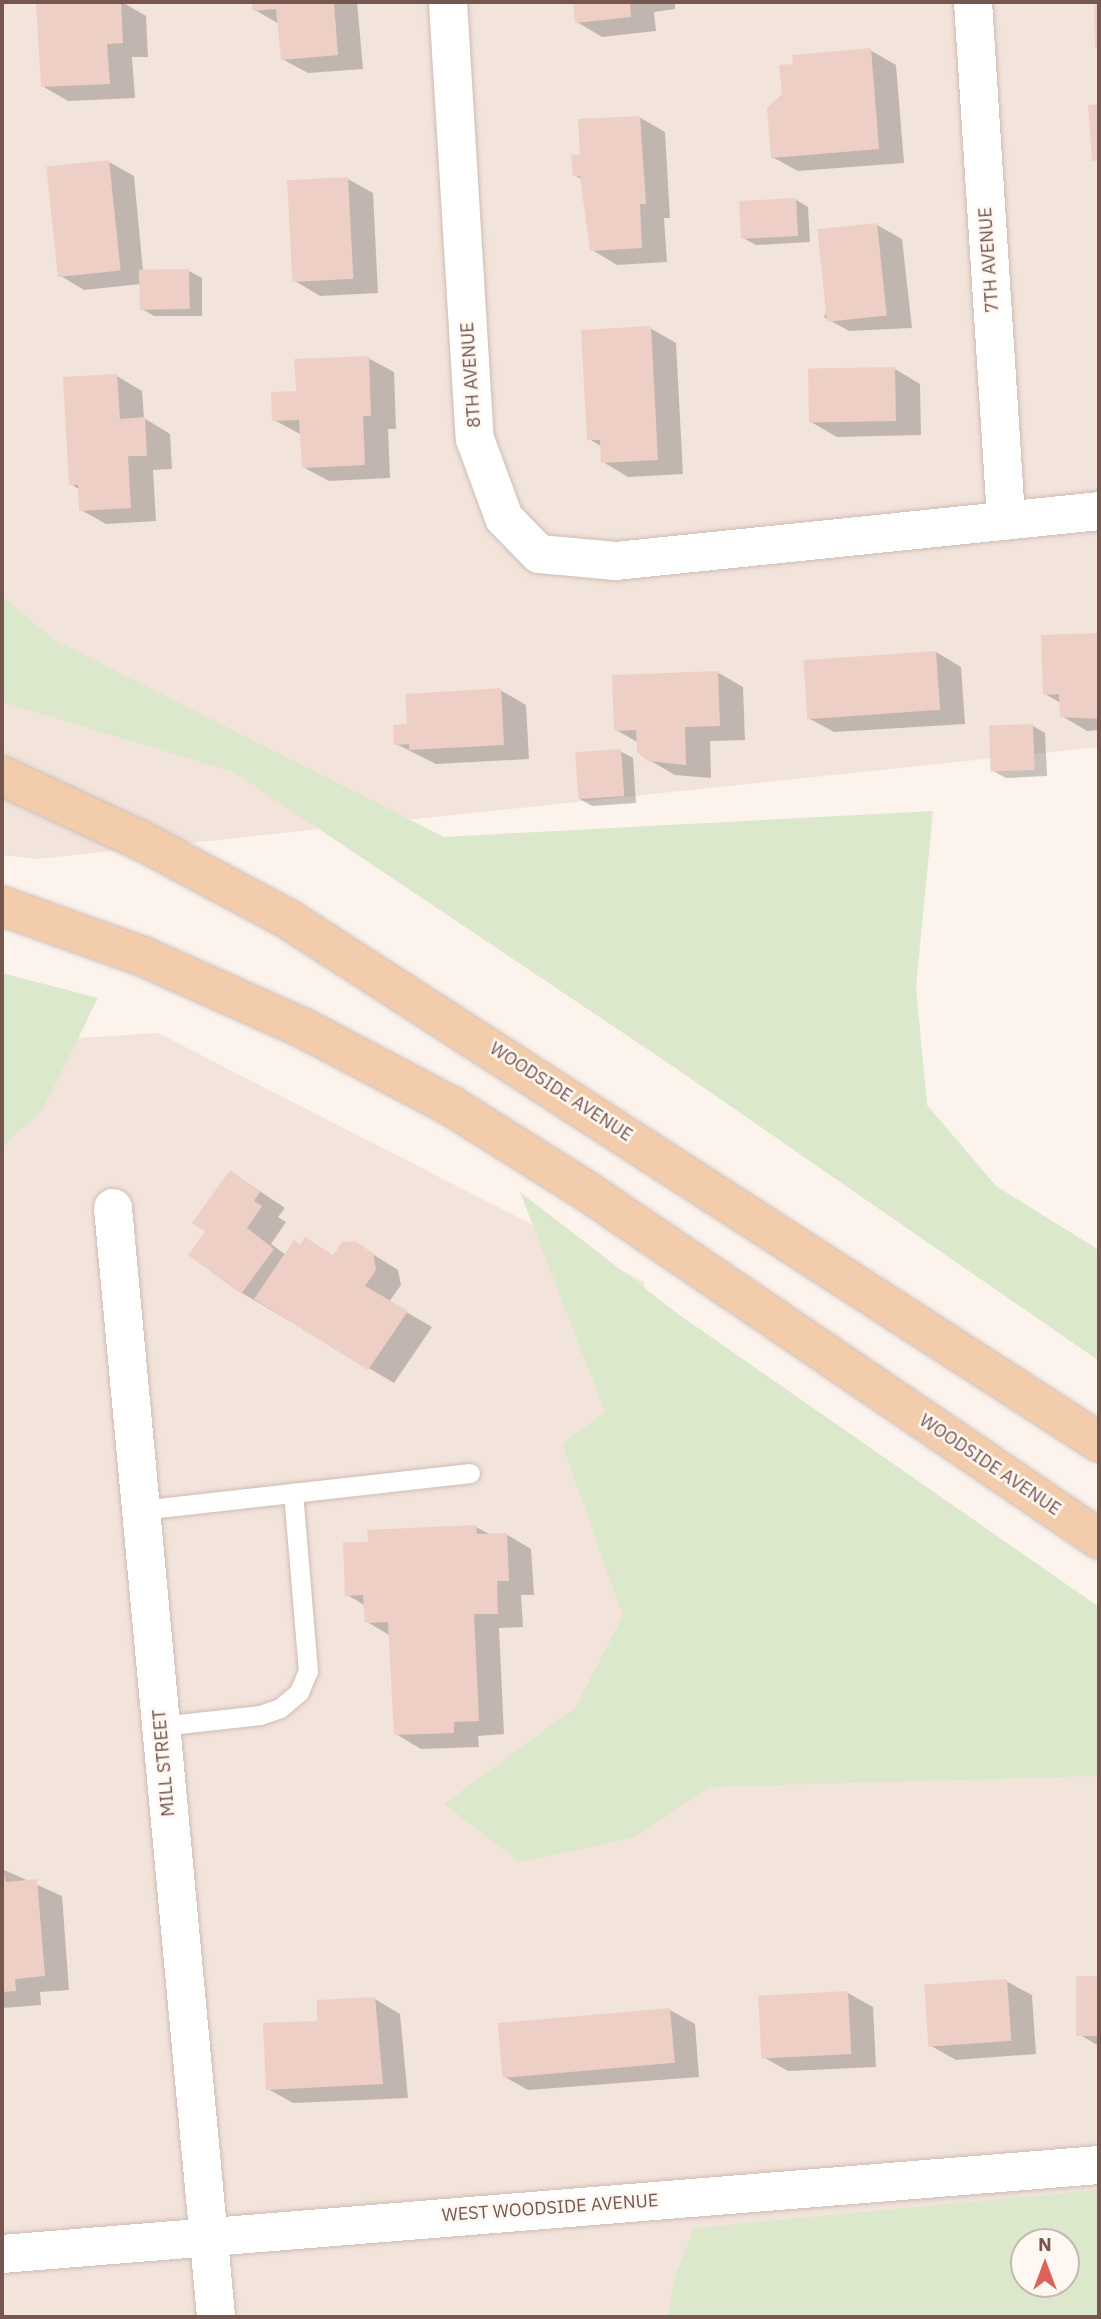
<!DOCTYPE html>
<style>
body{margin:0}
#map{position:relative;width:1101px;height:2319px;overflow:hidden;background:#fbf3ec;font-family:"IBM Plex Sans",sans-serif}
div>[style]{position:absolute}
.residential>*{inset:0;background:#f2e4db}
.green>*{inset:0;background:#dbe8cb}
.shadow>*{inset:0;background:#0003}
.building>*{inset:0;background:#eecfc6;transform-origin:0 0}
.roads{filter:drop-shadow(0 0 2px #cfbcb4) drop-shadow(0 0 2px #cfbcb4)}
.service>*{height:19px;margin:-9.5px;padding:0 9.5px;transform-origin:9.5px;border-radius:9.5px;background:#fff}
.minor>*{height:38px;margin:-19px;padding:0 19px;transform-origin:19px;border-radius:19px;background:#fff}
.primary>*{height:38px;margin:-19px;padding:0 19px;transform-origin:19px;border-radius:19px;background:#f3cdab}
span{translate:-50% -50%;white-space:nowrap;text-align:center;line-height:1.15;-webkit-text-stroke:5px #fef7f2;paint-order:stroke}
.street-label{font-size:18px;color:#755750}
.frame{position:absolute;inset:0;border:4px solid #755750;pointer-events:none}
.north{position:absolute;left:1010px;top:2228px;width:70px;height:70px;box-sizing:border-box;background:#fef7f2;border:2px solid #c7b7b1;border-radius:50%;rotate:0deg;font-size:19px;font-weight:700;line-height:28px;text-align:center;color:#755750}
.north::after{content:'';display:block;margin:auto;width:24px;height:32px;background:#da645c;clip-path:polygon(50% 0,100% 100%,50% 72%,0 100%)}
</style>
<div id="map">
<div class="residential">
<div style="clip-path:polygon(2px 2px,1099px 2px,1099px 747px,37px 859px,2px 855px)"></div>
<div style="clip-path:polygon(158px 1033px,644px 1282px,670px 1742px,1099px 1701px,1099px 2206px,711px 2317px,2px 2317px,2px 1043px)"></div>
</div>
<div class="green">
<div style="clip-path:polygon(2px 596px,55px 640px,444px 837px,933px 811px,916px 987px,927px 1105px,996px 1186px,1099px 1250px,1099px 1361px,671px 1065px,234px 772px,2px 702px)"></div>
<div style="clip-path:polygon(2px 973px,98px 998px,43px 1109px,2px 1147px)"></div>
<div style="clip-path:polygon(520px 1192px,678px 1314px,1099px 1607px,1099px 1776px,711px 1787px,632px 1838px,520px 1862px,444px 1804px,575px 1708px,623px 1616px,562px 1444px,605px 1412px)"></div>
<div style="clip-path:polygon(evenodd,1099px 2190px,1099px 2317px,668px 2317px,673px 2282px,694px 2228px,1099px 2190px,1024px 2242px,1066px 2242px,1066px 2284px,1024px 2284px,1024px 2242px)"></div>
</div>
<div class="shadow">
<div style="clip-path:polygon(38px 2px,122px 2px,146px 16px,148px 57px,132px 57px,135px 98px,68px 101px,42px 86px)"></div>
<div style="clip-path:polygon(254px 2px,357px 2px,363px 69px,308px 73px,282px 59px,279px 24px,255px 10px)"></div>
<div style="clip-path:polygon(575px 2px,675px 2px,675px 9px,654px 12px,656px 31px,602px 37px,577px 22px)"></div>
<div style="clip-path:polygon(870px 50px,896px 65px,904px 163px,798px 171px,772px 157px)"></div>
<div style="clip-path:polygon(639px 117px,665px 132px,670px 218px,664px 218px,667px 262px,617px 265px,592px 250px,582px 180px,575px 175px,582px 156px)"></div>
<div style="clip-path:polygon(109px 162px,134px 176px,143px 271px,189px 271px,202px 278px,202px 316px,154px 316px,142px 309px,141px 284px,84px 290px,59px 275px)"></div>
<div style="clip-path:polygon(348px 179px,373px 193px,378px 293px,320px 296px,295px 281px)"></div>
<div style="clip-path:polygon(795px 199px,808px 207px,810px 242px,756px 245px,743px 238px)"></div>
<div style="clip-path:polygon(877px 225px,902px 239px,912px 328px,849px 331px,824px 317px)"></div>
<div style="clip-path:polygon(650px 328px,676px 343px,683px 474px,628px 477px,603px 462px,602px 447px,589px 439px)"></div>
<div style="clip-path:polygon(368px 358px,394px 372px,396px 429px,388px 429px,390px 478px,329px 481px,303px 467px,302px 435px,274px 420px,298px 393px)"></div>
<div style="clip-path:polygon(895px 369px,920px 384px,921px 435px,837px 437px,811px 422px)"></div>
<div style="clip-path:polygon(117px 376px,142px 391px,144px 418px,170px 434px,172px 469px,153px 470px,156px 521px,106px 524px,81px 510px,80px 490px,71px 484px)"></div>
<div style="clip-path:polygon(1099px 635px,1099px 730px,1087px 731px,1062px 716px,1061px 703px,1045px 694px,1042px 637px)"></div>
<div style="clip-path:polygon(936px 652px,961px 667px,965px 724px,834px 732px,808px 718px)"></div>
<div style="clip-path:polygon(717px 672px,743px 687px,745px 740px,710px 741px,711px 778px,675px 775px,649px 760px,639px 743px,616px 730px)"></div>
<div style="clip-path:polygon(500px 690px,526px 705px,529px 759px,436px 764px,396px 744px,409px 726px)"></div>
<div style="clip-path:polygon(1033px 726px,1045px 733px,1047px 776px,1006px 778px,993px 771px)"></div>
<div style="clip-path:polygon(620px 751px,633px 758px,636px 803px,592px 806px,580px 799px)"></div>
<div style="clip-path:polygon(231px 1172px,285px 1208px,278px 1217px,286px 1222px,271px 1244px,286px 1255px,301px 1246px,334px 1256px,355px 1243px,398px 1270px,401px 1285px,389px 1302px,432px 1327px,394px 1383px,242px 1293px,190px 1255px,208px 1231px)"></div>
<div style="clip-path:polygon(476px 1527px,491px 1535px,506px 1534px,531px 1549px,534px 1595px,521px 1595px,523px 1627px,499px 1628px,504px 1734px,478px 1736px,479px 1747px,421px 1749px,396px 1734px,391px 1636px,367px 1622px,366px 1606px,347px 1595px,369px 1543px)"></div>
<div style="clip-path:polygon(2px 1869px,62px 1896px,69px 1990px,40px 1992px,41px 2005px,2px 2008px)"></div>
<div style="clip-path:polygon(1099px 1977px,1099px 2046px,1080px 2035px,1078px 1978px)"></div>
<div style="clip-path:polygon(1006px 1981px,1032px 1995px,1036px 2054px,956px 2060px,931px 2046px)"></div>
<div style="clip-path:polygon(848px 1993px,873px 2007px,876px 2067px,788px 2071px,763px 2057px)"></div>
<div style="clip-path:polygon(375px 1999px,400px 2014px,408px 2098px,293px 2103px,268px 2089px,319px 2023px)"></div>
<div style="clip-path:polygon(670px 2010px,695px 2024px,699px 2077px,528px 2090px,503px 2076px)"></div>
</div>
<div class="building">
<div style="clip-path:polygon(36px 2px,121px 2px,123px 43px,107px 44px,110px 84px,41px 87px)"></div>
<div style="clip-path:polygon(252px 2px,334px 2px,338px 55px,281px 60px,276px 9px,253px 11px)"></div>
<div style="clip-path:polygon(573px 2px,630px 2px,631px 17px,575px 23px)"></div>
<div style="clip-path:polygon(1094px 5px,1099px 5px,1099px 47px,1095px 47px)"></div>
<div style="clip-path:polygon(871px 48px,879px 149px,771px 158px,767px 108px,782px 94px,779px 65px,793px 64px,792px 55px)"></div>
<div style="clip-path:polygon(1099px 104px,1099px 160px,1092px 161px,1088px 105px)"></div>
<div style="clip-path:polygon(640px 116px,646px 204px,640px 204px,642px 248px,590px 251px,580px 176px,573px 176px,571px 155px,580px 154px,578px 119px)"></div>
<div style="left:109px;top:160px;width:111px;height:63px;rotate:84deg"></div>
<div style="left:348px;top:177px;width:102px;height:61px;rotate:87deg"></div>
<div style="left:796px;top:198px;width:38px;height:57px;rotate:87deg"></div>
<div style="left:877px;top:223px;width:93px;height:60px;rotate:84deg"></div>
<div style="left:189px;top:269px;width:40px;height:50px;rotate:89deg"></div>
<div style="clip-path:polygon(651px 326px,658px 460px,601px 463px,600px 440px,587px 440px,581px 330px)"></div>
<div style="clip-path:polygon(369px 356px,371px 416px,363px 416px,365px 465px,302px 468px,299px 420px,272px 421px,271px 392px,296px 391px,294px 359px)"></div>
<div style="left:895px;top:367px;width:54px;height:87px;rotate:89deg"></div>
<div style="clip-path:polygon(117px 374px,120px 419px,145px 417px,147px 456px,128px 456px,131px 508px,79px 511px,78px 485px,69px 485px,63px 377px)"></div>
<div style="clip-path:polygon(1099px 633px,1099px 719px,1060px 717px,1059px 694px,1043px 695px,1041px 635px)"></div>
<div style="left:936px;top:651px;width:59px;height:133px;rotate:86deg"></div>
<div style="clip-path:polygon(718px 671px,720px 726px,685px 727px,686px 765px,648px 761px,637px 752px,636px 730px,614px 731px,612px 675px)"></div>
<div style="clip-path:polygon(501px 688px,504px 745px,409px 750px,409px 744px,394px 745px,393px 725px,407px 724px,405px 694px)"></div>
<div style="left:1033px;top:724px;width:46px;height:44px;rotate:88deg"></div>
<div style="left:621px;top:749px;width:47px;height:46px;rotate:86deg"></div>
<div style="clip-path:polygon(230px 1170px,260px 1192px,254px 1201px,262px 1206px,247px 1228px,274px 1249px,241px 1294px,188px 1255px,205px 1232px,192px 1223px)"></div>
<div style="clip-path:polygon(305px 1237px,333px 1255px,342px 1242px,355px 1241px,373px 1253px,376px 1270px,365px 1286px,408px 1311px,368px 1370px,254px 1299px,294px 1240px,300px 1245px)"></div>
<div style="clip-path:polygon(476px 1525px,477px 1534px,507px 1533px,509px 1581px,497px 1581px,498px 1614px,474px 1614px,479px 1721px,454px 1722px,454px 1733px,394px 1735px,388px 1622px,365px 1623px,363px 1595px,345px 1596px,343px 1542px,368px 1542px,367px 1530px)"></div>
<div style="clip-path:polygon(2px 1867px,6px 1882px,37px 1879px,45px 1976px,15px 1979px,16px 1991px,2px 1992px)"></div>
<div style="left:1076px;top:1976px;width:23px;height:60px"></div>
<div style="left:1007px;top:1979px;width:62px;height:83px;rotate:86deg"></div>
<div style="left:848px;top:1991px;width:63px;height:90px;rotate:87deg"></div>
<div style="clip-path:polygon(375px 1997px,383px 2084px,266px 2090px,263px 2023px,317px 2021px,317px 2000px)"></div>
<div style="left:670px;top:2008px;width:55px;height:173px;rotate:85deg"></div>
</div>
<div class="roads">
<div class="service">
<div style="left:141px;top:1510px;width:331px;rotate:-6.4deg"></div>
<div style="left:161px;top:1726px;width:100px;rotate:-6.3deg"></div>
<div style="left:260px;top:1715px;width:21px;rotate:-19deg"></div>
<div style="left:280px;top:1708px;width:25px;rotate:-40deg"></div>
<div style="left:299px;top:1692px;width:23px;rotate:-67deg"></div>
<div style="left:308px;top:1671px;width:179px;rotate:-94.8deg"></div>
</div>
<div class="minor">
<div style="left:448px;top:2px;width:438px;rotate:86.5deg"></div>
<div style="left:475px;top:439px;width:84px;rotate:69.8deg"></div>
<div style="left:504px;top:518px;width:50px;rotate:45.8deg"></div>
<div style="left:539px;top:554px;width:77px;rotate:5.2deg"></div>
<div style="left:616px;top:561px;width:486px;rotate:-5.9deg"></div>
<div style="left:973px;top:2px;width:517px;rotate:86.34deg"></div>
<div style="left:113px;top:1208px;width:1114px;rotate:84.69deg"></div>
<div style="left:2px;top:2254px;width:1101px;rotate:-4.64deg"></div>
</div>
<div class="primary">
<div style="left:2px;top:776px;width:152px;rotate:24.9deg"></div>
<div style="left:140px;top:840px;width:168px;rotate:28.1deg"></div>
<div style="left:288px;top:919px;width:965px;rotate:32.82deg"></div>
<div style="left:2px;top:906px;width:149px;rotate:19.7deg"></div>
<div style="left:142px;top:956px;width:179px;rotate:24.1deg"></div>
<div style="left:305px;top:1029px;width:165px;rotate:27.8deg"></div>
<div style="left:451px;top:1106px;width:162px;rotate:32.1deg"></div>
<div style="left:588px;top:1192px;width:618px;rotate:34.18deg"></div>
</div>
</div>
<div class="street-label">
<span style="left:989px;top:260px;rotate:-94deg">7TH AVENUE</span>
<span style="left:471px;top:375px;rotate:-94deg">8TH AVENUE</span>
<span style="left:561px;top:1092px;rotate:33deg">WOODSIDE AVENUE</span>
<span style="left:990px;top:1465px;rotate:34deg">WOODSIDE AVENUE</span>
<span style="left:164px;top:1763px;rotate:-95deg">MILL STREET</span>
<span style="left:550px;top:2208px;rotate:-4deg">WEST WOODSIDE AVENUE</span>
</div>
<div class="frame"></div>
<div class="north">N</div>
</div>
